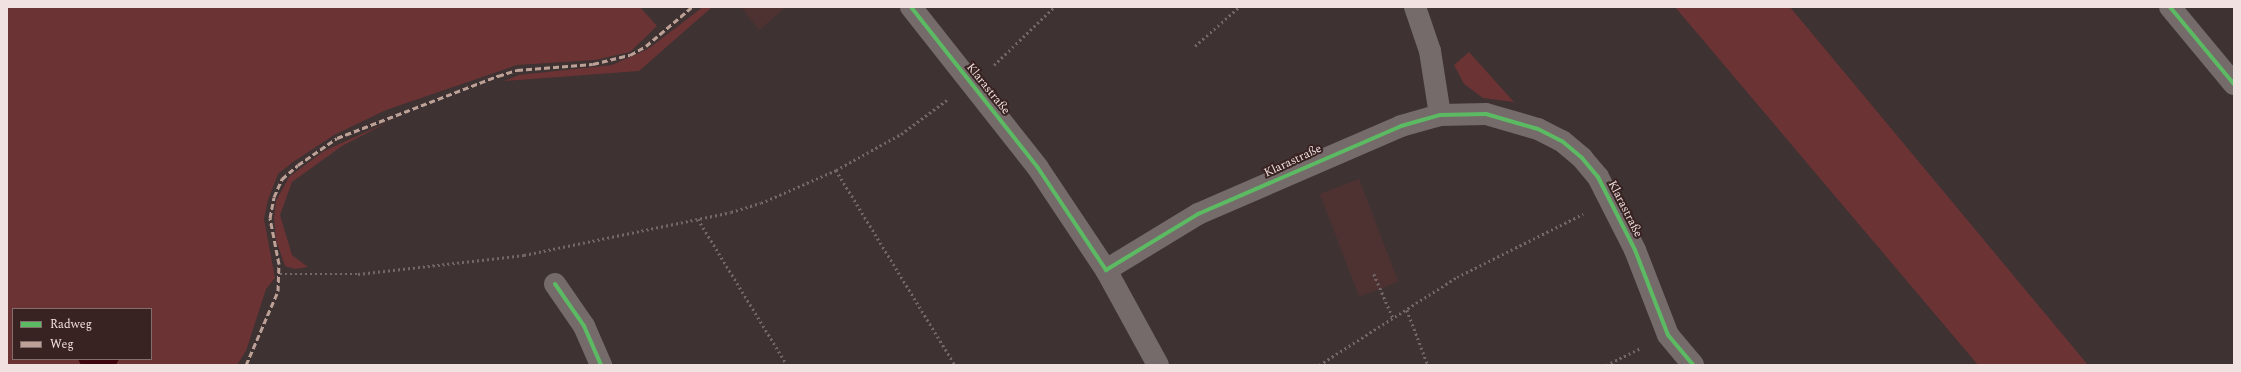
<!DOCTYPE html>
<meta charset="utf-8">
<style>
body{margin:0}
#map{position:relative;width:2241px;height:372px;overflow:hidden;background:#3e3232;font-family:Spectral,serif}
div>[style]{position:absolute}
.built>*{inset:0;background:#4e3232;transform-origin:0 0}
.green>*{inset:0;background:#6c3335}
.water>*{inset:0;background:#3e040e}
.path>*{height:2.5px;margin-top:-1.25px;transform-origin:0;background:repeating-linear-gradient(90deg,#726868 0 2px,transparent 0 5px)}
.street>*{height:22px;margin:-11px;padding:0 11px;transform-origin:11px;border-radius:11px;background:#756b6b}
.quiet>*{height:3px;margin-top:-1.5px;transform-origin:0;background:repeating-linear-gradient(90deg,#bda197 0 6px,transparent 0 9px)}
.cycleway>*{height:4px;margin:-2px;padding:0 2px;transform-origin:2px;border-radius:2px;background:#5cba63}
span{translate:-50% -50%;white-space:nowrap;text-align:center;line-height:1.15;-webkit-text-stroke:4px #392222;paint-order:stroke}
.street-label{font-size:12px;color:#f1e1e1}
.frame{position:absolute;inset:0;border:8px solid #f1e1e1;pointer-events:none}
.legend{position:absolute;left:12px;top:308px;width:140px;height:52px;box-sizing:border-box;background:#392222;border:1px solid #836e6e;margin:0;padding:5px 7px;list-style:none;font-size:12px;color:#f1e1e1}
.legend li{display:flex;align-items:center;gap:8px;height:20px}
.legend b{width:20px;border:1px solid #836e6e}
</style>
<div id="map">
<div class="built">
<div style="clip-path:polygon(741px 7px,786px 7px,759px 30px)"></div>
<div style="left:1359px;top:179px;width:110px;height:42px;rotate:69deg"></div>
</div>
<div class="green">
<div style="clip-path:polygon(evenodd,7px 7px,640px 7px,657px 26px,630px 52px,595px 60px,517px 65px,386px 110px,334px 135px,293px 162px,278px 174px,268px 200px,264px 219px,275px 278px,266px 289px,246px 351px,237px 365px,7px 365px,7px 7px,13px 309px,151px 309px,151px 359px,13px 359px,13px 309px)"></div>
<div style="clip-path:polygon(703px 7px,712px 7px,639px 71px,504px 81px,519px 75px,612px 65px,648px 49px)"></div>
<div style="clip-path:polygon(1675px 7px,1790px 7px,2088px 365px,1978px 365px)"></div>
<div style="clip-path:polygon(1469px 52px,1514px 102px,1483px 98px,1464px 84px,1454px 65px)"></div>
<div style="clip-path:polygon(390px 121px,342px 146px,292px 182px,280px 215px,292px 255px,308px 267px,295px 269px,285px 266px,276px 240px,274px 217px,276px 201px,289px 177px,324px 151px)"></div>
</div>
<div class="water">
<div style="clip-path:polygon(78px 359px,119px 359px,116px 365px,81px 365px)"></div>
</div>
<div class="path">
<div style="left:1195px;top:46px;width:59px;rotate:-41.6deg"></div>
<div style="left:994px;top:65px;width:83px;rotate:-44deg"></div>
<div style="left:836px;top:170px;width:228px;rotate:58.6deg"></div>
<div style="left:698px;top:219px;width:171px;rotate:58.6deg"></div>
<div style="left:280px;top:274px;width:78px"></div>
<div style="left:358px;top:274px;width:167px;rotate:-6.5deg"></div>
<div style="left:524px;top:255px;width:211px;rotate:-11.7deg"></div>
<div style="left:731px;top:212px;width:31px;rotate:-17deg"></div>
<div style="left:761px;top:203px;width:82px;rotate:-23.7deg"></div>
<div style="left:836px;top:170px;width:74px;rotate:-29deg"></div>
<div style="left:901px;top:134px;width:57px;rotate:-36.5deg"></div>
<div style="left:1374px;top:274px;width:48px;rotate:66.6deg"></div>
<div style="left:1407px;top:310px;width:59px;rotate:69.1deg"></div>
<div style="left:1319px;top:365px;width:164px;rotate:-32.5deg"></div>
<div style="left:1457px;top:277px;width:141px;rotate:-26.6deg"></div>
<div style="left:1606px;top:365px;width:39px;rotate:-26deg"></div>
</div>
<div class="street">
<div style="left:911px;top:7px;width:205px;rotate:51.7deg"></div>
<div style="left:1038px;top:168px;width:123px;rotate:56.3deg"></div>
<div style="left:1106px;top:270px;width:108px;rotate:-31.3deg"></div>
<div style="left:1198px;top:214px;width:221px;rotate:-23.4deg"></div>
<div style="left:1401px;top:126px;width:41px;rotate:-15.8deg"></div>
<div style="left:1440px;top:115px;width:46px;rotate:-1.2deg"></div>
<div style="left:1486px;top:114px;width:54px;rotate:16.1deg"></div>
<div style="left:1538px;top:129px;width:27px;rotate:27deg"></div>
<div style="left:1562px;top:141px;width:26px;rotate:40deg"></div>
<div style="left:1582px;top:158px;width:25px;rotate:50deg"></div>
<div style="left:1598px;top:177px;width:82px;rotate:63.1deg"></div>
<div style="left:1635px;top:250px;width:91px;rotate:68.8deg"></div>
<div style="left:1668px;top:335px;width:39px;rotate:50deg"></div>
<div style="left:1415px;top:7px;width:46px;rotate:71.2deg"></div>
<div style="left:1430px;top:51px;width:65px;rotate:81.1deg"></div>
<div style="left:2170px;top:7px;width:100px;rotate:50.3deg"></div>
<div style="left:1106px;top:270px;width:108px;rotate:61.3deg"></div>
<div style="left:555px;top:284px;width:51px;rotate:55.4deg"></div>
<div style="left:584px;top:326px;width:43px;rotate:66.4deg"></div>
</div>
<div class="quiet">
<div style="left:246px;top:365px;width:81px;rotate:-66.6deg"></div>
<div style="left:278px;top:291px;width:27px;rotate:-88deg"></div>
<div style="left:279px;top:264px;width:47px;rotate:-101.1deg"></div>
<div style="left:270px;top:218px;width:21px;rotate:-79deg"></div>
<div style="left:274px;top:197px;width:20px;rotate:-66deg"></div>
<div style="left:282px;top:179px;width:21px;rotate:-41deg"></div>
<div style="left:298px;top:165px;width:47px;rotate:-34.7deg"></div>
<div style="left:337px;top:138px;width:173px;rotate:-21.1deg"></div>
<div style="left:498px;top:76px;width:20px;rotate:-18deg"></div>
<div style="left:517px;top:70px;width:76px;rotate:-4.5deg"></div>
<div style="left:593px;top:64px;width:38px;rotate:-14deg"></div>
<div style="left:630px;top:55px;width:18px;rotate:-29deg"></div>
<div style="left:646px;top:46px;width:60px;rotate:-40.3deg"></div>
</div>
<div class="cycleway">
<div style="left:911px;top:7px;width:205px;rotate:51.7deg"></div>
<div style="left:1038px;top:168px;width:123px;rotate:56.3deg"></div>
<div style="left:1106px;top:270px;width:108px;rotate:-31.3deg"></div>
<div style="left:1198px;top:214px;width:221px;rotate:-23.4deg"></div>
<div style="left:1401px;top:126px;width:41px;rotate:-15.8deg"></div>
<div style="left:1440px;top:115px;width:46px;rotate:-1.2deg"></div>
<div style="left:1486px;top:114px;width:54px;rotate:16.1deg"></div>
<div style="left:1538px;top:129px;width:27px;rotate:27deg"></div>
<div style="left:1562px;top:141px;width:26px;rotate:40deg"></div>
<div style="left:1582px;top:158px;width:25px;rotate:50deg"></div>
<div style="left:1598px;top:177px;width:82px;rotate:63.1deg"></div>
<div style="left:1635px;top:250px;width:91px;rotate:68.8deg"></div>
<div style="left:1668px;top:335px;width:39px;rotate:50deg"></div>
<div style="left:2170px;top:7px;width:100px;rotate:50.3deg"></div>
<div style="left:555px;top:284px;width:51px;rotate:55.4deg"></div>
<div style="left:584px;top:326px;width:43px;rotate:66.4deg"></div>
</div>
<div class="street-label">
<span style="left:988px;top:89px;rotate:51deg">Klarastraße</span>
<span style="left:1293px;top:161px;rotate:-25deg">Klarastraße</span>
<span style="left:1625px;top:209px;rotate:63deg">Klarastraße</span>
</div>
<div class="frame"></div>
<ul class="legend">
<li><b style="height:5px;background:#5cba63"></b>Radweg</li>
<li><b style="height:5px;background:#bda197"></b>Weg</li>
</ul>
</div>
